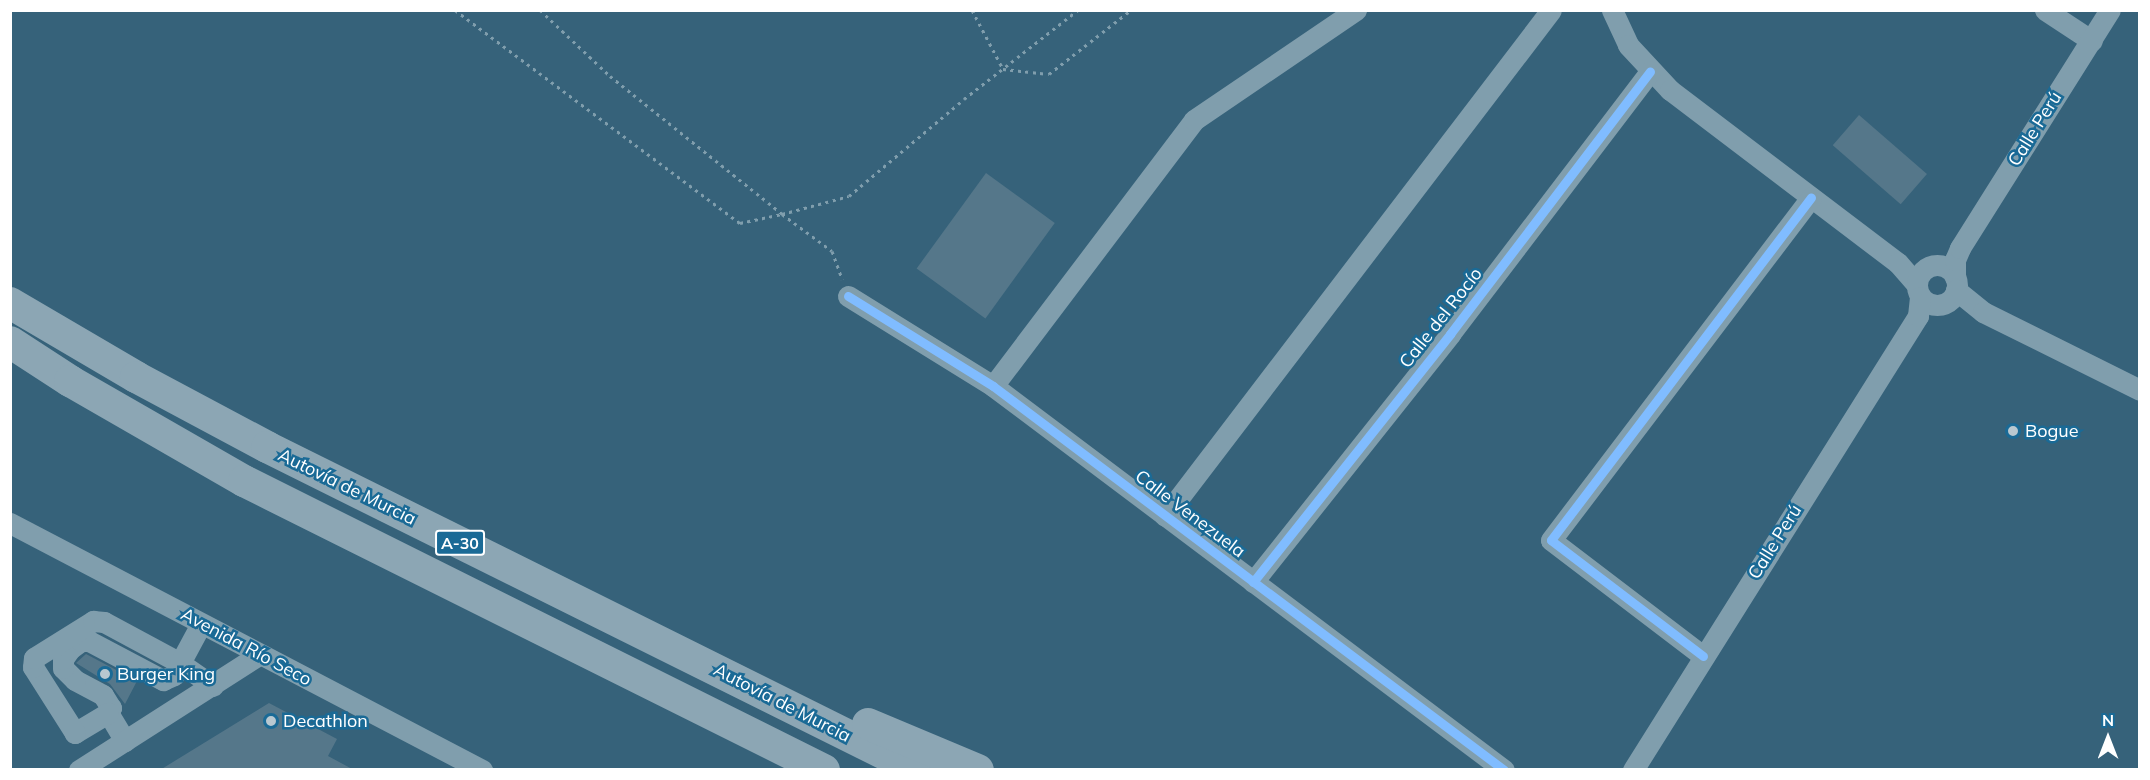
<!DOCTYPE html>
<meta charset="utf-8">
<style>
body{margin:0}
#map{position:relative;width:2150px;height:780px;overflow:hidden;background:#36627a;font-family:Mulish,sans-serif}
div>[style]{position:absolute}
.building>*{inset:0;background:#55778a;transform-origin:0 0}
.path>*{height:3px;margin-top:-1.5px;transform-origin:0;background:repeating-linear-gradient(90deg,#809ead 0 3px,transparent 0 7.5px)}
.minor>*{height:21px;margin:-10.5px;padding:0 10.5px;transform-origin:10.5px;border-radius:10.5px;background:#809ead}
.minor>.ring{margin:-10.5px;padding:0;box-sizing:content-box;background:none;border:21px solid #809ead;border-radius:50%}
.highway>*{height:32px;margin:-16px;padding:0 16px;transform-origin:16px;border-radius:16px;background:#8ca6b4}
.cycleway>*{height:9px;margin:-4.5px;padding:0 4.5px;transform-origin:4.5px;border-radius:4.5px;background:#80bcff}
.dots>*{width:16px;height:16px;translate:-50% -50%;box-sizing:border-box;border:3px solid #1a6a96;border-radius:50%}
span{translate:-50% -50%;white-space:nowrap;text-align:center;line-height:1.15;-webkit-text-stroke:5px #1a6a96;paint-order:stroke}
.shield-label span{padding:2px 4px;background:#1a6a96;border:2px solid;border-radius:4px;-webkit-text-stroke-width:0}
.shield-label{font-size:16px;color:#fff;font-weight:700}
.street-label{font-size:18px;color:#fff}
.poi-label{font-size:18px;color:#fff}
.left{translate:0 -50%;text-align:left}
.frame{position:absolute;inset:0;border:12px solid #fff;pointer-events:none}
.north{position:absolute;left:2078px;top:708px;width:60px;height:60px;-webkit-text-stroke:4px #1a6a96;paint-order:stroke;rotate:0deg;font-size:16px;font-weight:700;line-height:24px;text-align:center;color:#fff}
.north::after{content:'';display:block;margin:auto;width:21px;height:27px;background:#fff;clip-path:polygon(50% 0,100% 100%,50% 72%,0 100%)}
</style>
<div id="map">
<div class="building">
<div style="left:1859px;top:115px;width:90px;height:40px;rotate:41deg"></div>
<div style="left:986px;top:173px;width:85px;height:118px;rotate:36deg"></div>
<div style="clip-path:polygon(86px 654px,137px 681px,125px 704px,110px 684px,76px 663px)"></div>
<div style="clip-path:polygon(269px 703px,337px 739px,328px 756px,354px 770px,160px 770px)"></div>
</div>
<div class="path">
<div style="left:455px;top:10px;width:356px;rotate:36.8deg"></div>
<div style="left:740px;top:223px;width:43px;rotate:-12.1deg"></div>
<div style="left:782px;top:214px;width:62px;rotate:36.5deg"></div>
<div style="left:832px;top:251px;width:30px;rotate:70deg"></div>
<div style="left:540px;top:10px;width:96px;rotate:43.3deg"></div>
<div style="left:610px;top:76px;width:221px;rotate:38.7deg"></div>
<div style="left:782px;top:214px;width:69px;rotate:-15deg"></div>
<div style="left:849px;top:196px;width:150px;rotate:-40.1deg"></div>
<div style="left:964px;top:99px;width:145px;rotate:-38deg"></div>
<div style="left:972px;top:10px;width:67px;rotate:62.3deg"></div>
<div style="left:1003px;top:69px;width:46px;rotate:6.2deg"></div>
<div style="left:1049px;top:74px;width:104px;rotate:-38deg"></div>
</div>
<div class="minor">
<div style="left:1612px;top:10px;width:38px;rotate:65deg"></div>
<div style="left:1628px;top:45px;width:62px;rotate:47deg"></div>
<div style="left:1670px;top:90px;width:286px;rotate:37.2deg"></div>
<div style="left:1898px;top:263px;width:28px;rotate:49deg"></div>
<div style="left:2045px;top:10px;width:56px;rotate:33.4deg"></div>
<div class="ring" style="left:1917px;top:265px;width:19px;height:19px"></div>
<div style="left:1955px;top:277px;width:17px;rotate:-90deg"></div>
<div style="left:1955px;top:260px;width:13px;rotate:-67deg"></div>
<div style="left:1960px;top:248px;width:281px;rotate:-57.8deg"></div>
<div style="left:1956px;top:290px;width:35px;rotate:39deg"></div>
<div style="left:1983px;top:312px;width:175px;rotate:26.4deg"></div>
<div style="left:848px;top:296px;width:171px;rotate:31.8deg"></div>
<div style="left:993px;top:386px;width:639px;rotate:36.92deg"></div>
<div style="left:993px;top:386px;width:333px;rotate:-52.9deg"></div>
<div style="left:1194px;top:120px;width:196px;rotate:-34.2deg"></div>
<div style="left:1165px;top:516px;width:636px;rotate:-52.66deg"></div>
<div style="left:10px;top:523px;width:533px;rotate:27.62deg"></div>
<div style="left:1253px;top:582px;width:317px;rotate:-51.5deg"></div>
<div style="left:1450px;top:334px;width:330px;rotate:-52.7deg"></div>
<div style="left:1703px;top:656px;width:191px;rotate:-142.7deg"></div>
<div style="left:1551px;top:540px;width:430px;rotate:-52.8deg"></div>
<div style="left:108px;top:713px;width:6px;rotate:-59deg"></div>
<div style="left:111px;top:708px;width:15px;rotate:-122deg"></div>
<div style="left:103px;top:695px;width:32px;rotate:-152deg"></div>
<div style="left:75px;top:680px;width:17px;rotate:-135deg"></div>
<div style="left:63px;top:668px;width:9px;rotate:-90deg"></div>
<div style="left:63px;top:659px;width:12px;rotate:-55deg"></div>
<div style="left:70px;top:649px;width:14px;rotate:-36deg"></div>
<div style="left:81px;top:641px;width:8px"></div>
<div style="left:89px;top:641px;width:84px;rotate:27.8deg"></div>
<div style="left:163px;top:680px;width:12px;rotate:-24deg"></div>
<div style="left:174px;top:675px;width:13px;rotate:-63deg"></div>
<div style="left:180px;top:663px;width:40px;rotate:34.9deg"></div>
<div style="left:125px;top:741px;width:33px;rotate:-121deg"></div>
<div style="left:108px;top:713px;width:39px;rotate:149deg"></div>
<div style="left:75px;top:733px;width:78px;rotate:-122.5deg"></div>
<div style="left:33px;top:667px;width:9px;rotate:-84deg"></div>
<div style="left:34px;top:658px;width:70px;rotate:-32.1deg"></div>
<div style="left:93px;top:621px;width:11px;rotate:5deg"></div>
<div style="left:104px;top:622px;width:86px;rotate:28.3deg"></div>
<div style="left:180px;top:663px;width:44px;rotate:-61.7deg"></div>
<div style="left:79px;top:770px;width:214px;rotate:-32.6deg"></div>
<div style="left:1633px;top:770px;width:536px;rotate:-57.88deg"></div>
<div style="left:1918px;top:316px;width:19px;rotate:-84deg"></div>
</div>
<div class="highway">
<div style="left:10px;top:303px;width:146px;rotate:30.4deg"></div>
<div style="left:136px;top:377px;width:149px;rotate:28.1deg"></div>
<div style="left:267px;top:447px;width:726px;rotate:26.42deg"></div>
<div style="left:10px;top:342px;width:72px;rotate:33deg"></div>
<div style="left:70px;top:381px;width:201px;rotate:29.9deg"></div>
<div style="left:244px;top:481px;width:648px;rotate:26.49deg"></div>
<div style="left:868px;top:724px;width:119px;rotate:22.7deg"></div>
</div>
<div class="cycleway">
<div style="left:848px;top:296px;width:171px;rotate:31.8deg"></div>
<div style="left:993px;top:386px;width:639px;rotate:36.92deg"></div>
<div style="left:1253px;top:582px;width:317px;rotate:-51.5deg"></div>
<div style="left:1450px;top:334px;width:330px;rotate:-52.7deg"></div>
<div style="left:1703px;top:656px;width:191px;rotate:-142.7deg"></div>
<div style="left:1551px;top:540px;width:430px;rotate:-52.8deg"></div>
</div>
<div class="dots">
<div style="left:2013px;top:431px;background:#b9c8d0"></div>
<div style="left:105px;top:674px;background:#b9c8d0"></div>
<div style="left:271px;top:721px;background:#b9c8d0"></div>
</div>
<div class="shield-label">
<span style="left:460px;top:543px">A-30</span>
</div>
<div class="street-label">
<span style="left:2035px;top:129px;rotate:-58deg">Calle Perú</span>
<span style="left:1441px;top:318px;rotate:-52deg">Calle del Rocío</span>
<span style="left:347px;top:487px;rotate:26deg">Autovía de Murcia</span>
<span style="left:1190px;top:514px;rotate:37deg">Calle Venezuela</span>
<span style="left:1775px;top:542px;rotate:-58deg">Calle Perú</span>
<span style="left:246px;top:647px;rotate:28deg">Avenida Río Seco</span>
<span style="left:782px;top:703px;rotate:27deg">Autovía de Murcia</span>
</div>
<div class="poi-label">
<span class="left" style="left:2025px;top:431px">Bogue</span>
<span class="left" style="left:117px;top:674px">Burger King</span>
<span class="left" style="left:283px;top:721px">Decathlon</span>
</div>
<div class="frame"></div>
<div class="north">N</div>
</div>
